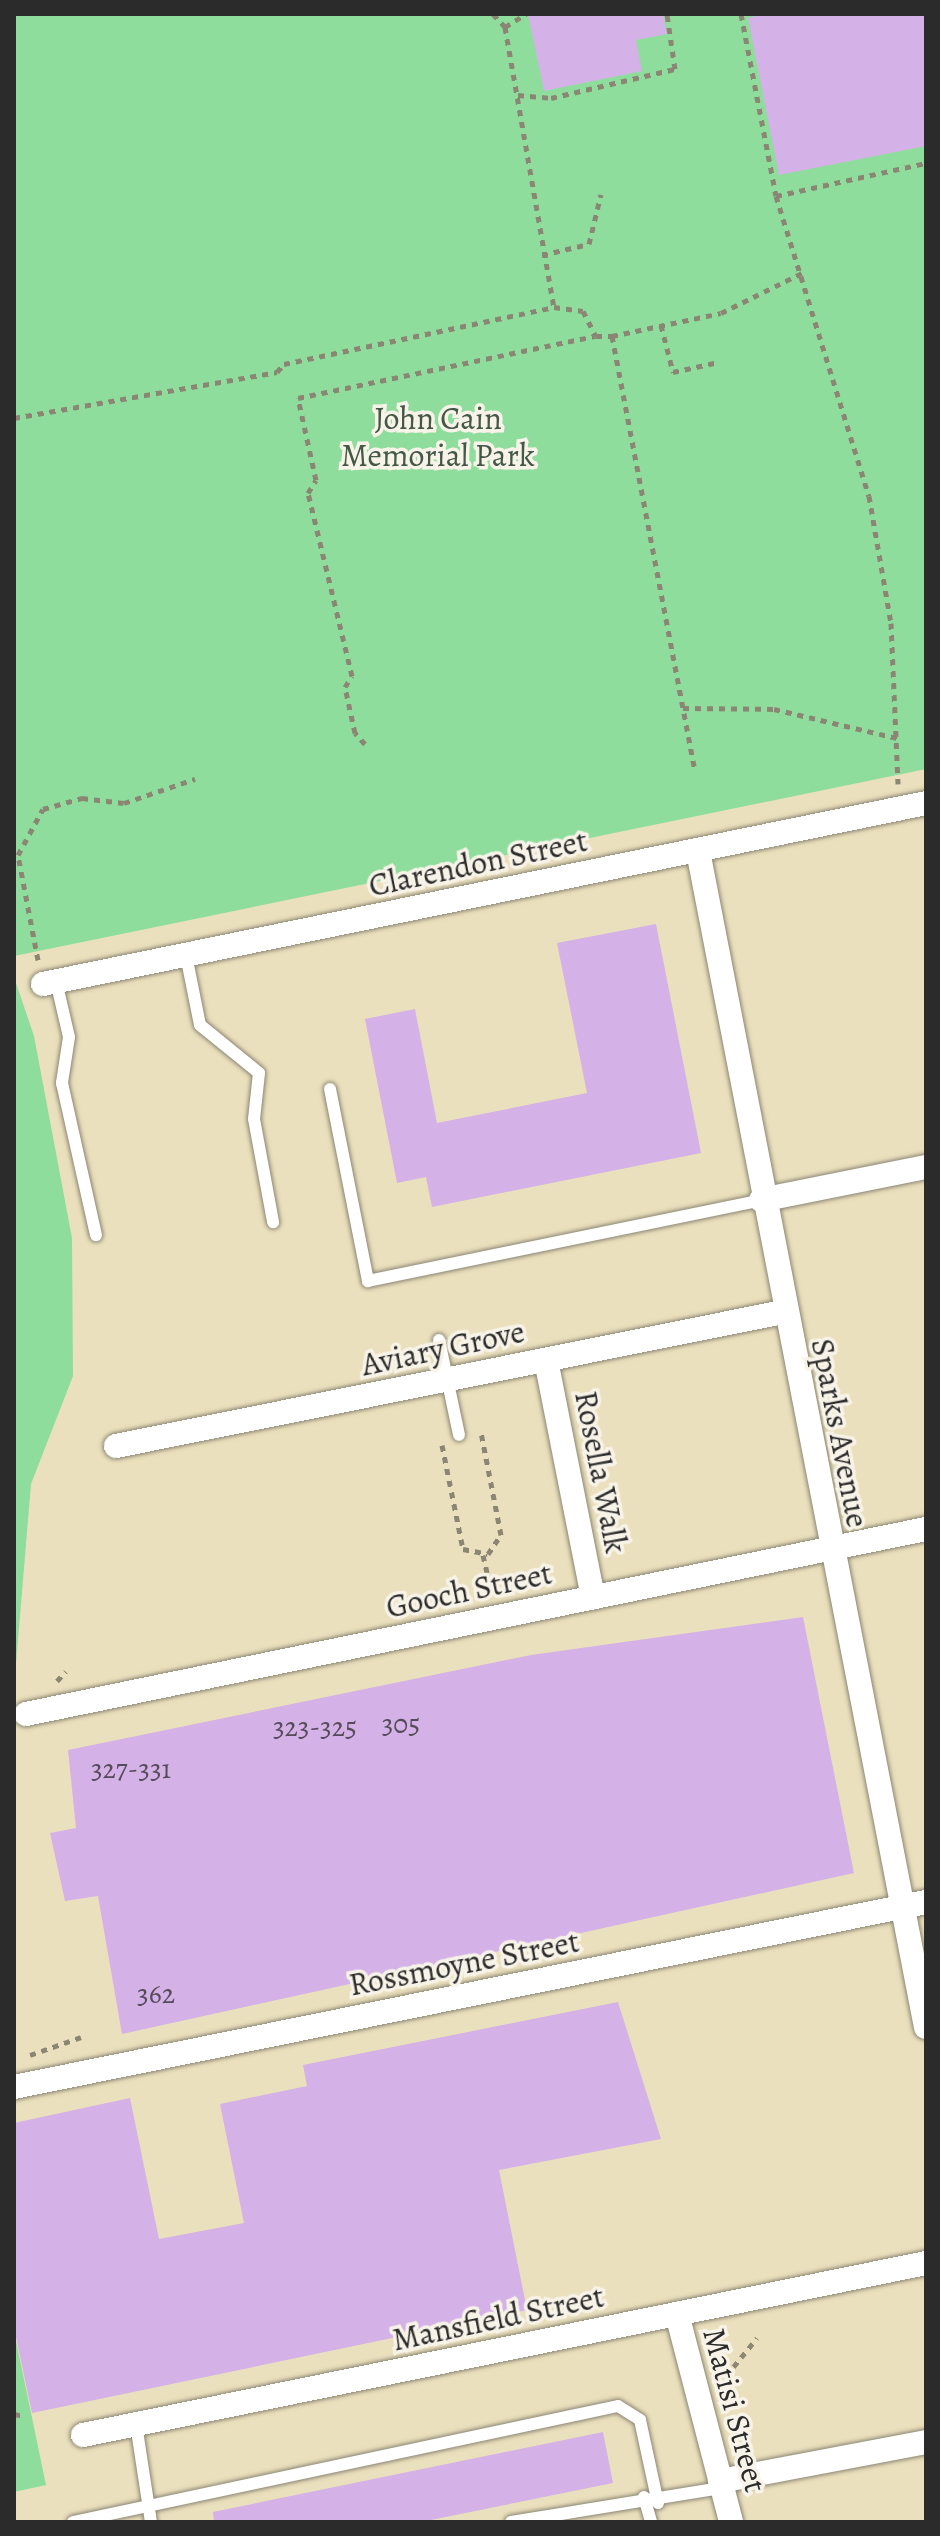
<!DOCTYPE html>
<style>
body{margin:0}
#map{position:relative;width:940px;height:2536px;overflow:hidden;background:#ebe0bd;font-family:Alegreya,serif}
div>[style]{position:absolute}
.green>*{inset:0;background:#8edd9c}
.building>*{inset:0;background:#d4b1e6}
.path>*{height:5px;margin-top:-2.5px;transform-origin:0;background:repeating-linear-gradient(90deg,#8b8674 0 6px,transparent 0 12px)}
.roads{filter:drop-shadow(0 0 2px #8b8674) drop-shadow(0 0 2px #8b8674)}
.service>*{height:12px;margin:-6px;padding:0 6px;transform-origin:6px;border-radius:6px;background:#fff}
.minor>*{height:24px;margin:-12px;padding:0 12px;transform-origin:12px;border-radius:12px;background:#fff}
span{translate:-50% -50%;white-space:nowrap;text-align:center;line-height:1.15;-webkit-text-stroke:7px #f7f3e8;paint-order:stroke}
.number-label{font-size:28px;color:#554c5a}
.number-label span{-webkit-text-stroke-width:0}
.park-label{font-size:32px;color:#445847}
.street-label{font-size:32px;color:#2b2b2b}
.frame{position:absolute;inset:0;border:16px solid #2b2b2b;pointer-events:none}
</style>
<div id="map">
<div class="green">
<div style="clip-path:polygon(14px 14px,926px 14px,926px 769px,14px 956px)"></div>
<div style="clip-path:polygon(14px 977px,34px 1036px,72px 1238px,73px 1376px,31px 1484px,14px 1688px)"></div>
<div style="clip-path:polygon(14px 2331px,46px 2485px,14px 2492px)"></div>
</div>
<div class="building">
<div style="clip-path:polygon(528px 14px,663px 14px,667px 34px,636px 40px,642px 71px,544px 91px)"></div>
<div style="clip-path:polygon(765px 14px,926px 14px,926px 146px,779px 175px,748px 18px)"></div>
<div style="clip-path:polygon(656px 924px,701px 1153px,432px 1207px,426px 1177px,397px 1183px,365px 1019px,415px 1009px,437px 1123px,587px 1093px,557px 943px)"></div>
<div style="clip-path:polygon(803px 1617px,854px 1873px,122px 2034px,98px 1896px,65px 1901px,50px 1833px,76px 1828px,68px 1750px,531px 1655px)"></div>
<div style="clip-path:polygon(618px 2002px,661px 2139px,499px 2170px,527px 2310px,32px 2413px,14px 2328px,14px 2123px,130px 2098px,159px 2239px,244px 2223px,220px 2104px,307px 2086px,303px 2065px)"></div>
<div style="clip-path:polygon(603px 2432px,613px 2483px,421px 2522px,214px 2522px,213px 2512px)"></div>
</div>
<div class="path">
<div style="left:493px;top:14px;width:18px;rotate:47deg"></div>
<div style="left:505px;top:27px;width:284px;rotate:80.1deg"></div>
<div style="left:554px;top:307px;width:29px;rotate:8deg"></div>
<div style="left:583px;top:311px;width:28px;rotate:63deg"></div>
<div style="left:596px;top:336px;width:16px"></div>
<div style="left:612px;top:336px;width:439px;rotate:79.2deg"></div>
<div style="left:741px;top:14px;width:185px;rotate:79.1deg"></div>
<div style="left:776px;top:196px;width:314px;rotate:72.8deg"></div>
<div style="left:869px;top:496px;width:129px;rotate:80.2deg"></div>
<div style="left:891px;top:623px;width:161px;rotate:87.5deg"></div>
<div style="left:505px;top:27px;width:25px;rotate:-32deg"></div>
<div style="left:518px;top:95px;width:33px;rotate:5deg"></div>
<div style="left:551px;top:98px;width:127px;rotate:-13.2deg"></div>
<div style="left:675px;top:69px;width:56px;rotate:-98.3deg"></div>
<div style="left:776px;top:196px;width:154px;rotate:-12.4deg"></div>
<div style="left:542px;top:255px;width:48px;rotate:-13.2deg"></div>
<div style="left:589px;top:244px;width:51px;rotate:-76.5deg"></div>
<div style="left:661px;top:325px;width:49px;rotate:75.7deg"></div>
<div style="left:673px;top:372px;width:47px;rotate:-12.3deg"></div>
<div style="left:612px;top:336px;width:111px;rotate:-11.9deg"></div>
<div style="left:721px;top:313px;width:90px;rotate:-26.3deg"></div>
<div style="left:14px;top:418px;width:267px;rotate:-9.9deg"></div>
<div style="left:277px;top:372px;width:11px;rotate:-49deg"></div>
<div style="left:284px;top:364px;width:276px;rotate:-11.9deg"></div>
<div style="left:683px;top:708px;width:91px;rotate:0.6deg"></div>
<div style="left:774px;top:709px;width:130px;rotate:13.3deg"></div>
<div style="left:365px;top:744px;width:15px;rotate:-132deg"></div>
<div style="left:355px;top:733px;width:47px;rotate:-102.3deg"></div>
<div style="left:345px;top:687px;width:13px;rotate:-58deg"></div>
<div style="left:352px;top:676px;width:188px;rotate:-103.5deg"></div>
<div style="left:308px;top:493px;width:15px;rotate:-58deg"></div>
<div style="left:316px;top:480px;width:84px;rotate:-102.4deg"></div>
<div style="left:298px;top:398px;width:304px;rotate:-11.8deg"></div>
<div style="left:38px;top:960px;width:107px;rotate:-100.8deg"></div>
<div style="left:18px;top:855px;width:52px;rotate:-61.5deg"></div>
<div style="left:43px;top:809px;width:41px;rotate:-15.8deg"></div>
<div style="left:82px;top:798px;width:42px;rotate:6.8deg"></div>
<div style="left:124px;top:803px;width:75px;rotate:-18.7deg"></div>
<div style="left:442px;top:1445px;width:106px;rotate:78.6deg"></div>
<div style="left:463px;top:1549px;width:25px;rotate:11deg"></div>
<div style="left:488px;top:1554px;width:23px;rotate:-56deg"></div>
<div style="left:501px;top:1535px;width:105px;rotate:-101deg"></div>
<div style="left:483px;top:1555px;width:32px;rotate:77deg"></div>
<div style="left:57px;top:1681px;width:13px;rotate:-48deg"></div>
<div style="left:30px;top:2055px;width:54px;rotate:-19.4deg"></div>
<div style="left:726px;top:2376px;width:49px;rotate:-50.8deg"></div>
<div style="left:14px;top:2414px;width:10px;rotate:11deg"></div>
</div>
<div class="roads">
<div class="service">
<div style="left:186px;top:955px;width:71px;rotate:78.7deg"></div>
<div style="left:200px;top:1025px;width:76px;rotate:39.1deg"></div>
<div style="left:259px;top:1073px;width:46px;rotate:96.2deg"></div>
<div style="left:254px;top:1119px;width:105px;rotate:79.5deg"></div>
<div style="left:56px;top:981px;width:57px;rotate:76.9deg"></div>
<div style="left:69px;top:1037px;width:47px;rotate:98.7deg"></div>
<div style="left:62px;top:1083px;width:156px;rotate:77.4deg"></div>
<div style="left:330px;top:1089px;width:196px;rotate:78.8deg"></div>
<div style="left:368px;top:1281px;width:401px;rotate:-11.6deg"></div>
<div style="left:439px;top:1340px;width:97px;rotate:78.1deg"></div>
<div style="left:136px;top:2424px;width:99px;rotate:81.3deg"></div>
<div style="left:644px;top:2497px;width:26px;rotate:74deg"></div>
<div style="left:73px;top:2522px;width:557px;rotate:-12.02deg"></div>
<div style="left:618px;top:2406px;width:26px;rotate:32deg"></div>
<div style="left:640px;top:2420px;width:85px;rotate:77.8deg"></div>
<div style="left:511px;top:2522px;width:214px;rotate:-9.2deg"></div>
</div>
<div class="minor">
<div style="left:698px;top:851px;width:1198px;rotate:79.03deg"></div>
<div style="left:43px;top:984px;width:901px;rotate:-11.58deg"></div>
<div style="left:761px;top:1200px;width:168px;rotate:-11.3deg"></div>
<div style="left:546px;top:1360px;width:242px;rotate:78.8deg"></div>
<div style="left:116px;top:1446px;width:680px;rotate:-11.36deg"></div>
<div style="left:26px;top:1714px;width:919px;rotate:-11.62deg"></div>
<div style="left:14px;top:2087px;width:931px;rotate:-11.47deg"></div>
<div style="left:677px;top:2314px;width:215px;rotate:75.4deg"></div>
<div style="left:83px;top:2435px;width:860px;rotate:-11.53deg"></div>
<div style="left:720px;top:2481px;width:210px;rotate:-10.7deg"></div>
</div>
</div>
<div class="number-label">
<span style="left:401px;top:1724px">305</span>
<span style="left:315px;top:1727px">323-325</span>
<span style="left:131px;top:1769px">327-331</span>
<span style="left:156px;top:1994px">362</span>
</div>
<div class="park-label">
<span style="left:438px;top:437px">John Cain<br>Memorial Park</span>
</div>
<div class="street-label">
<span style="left:478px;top:863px;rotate:-12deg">Clarendon Street</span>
<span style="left:443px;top:1348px;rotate:-12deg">Aviary Grove</span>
<span style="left:840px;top:1433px;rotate:79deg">Sparks Avenue</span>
<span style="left:601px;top:1472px;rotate:79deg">Rosella Walk</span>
<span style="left:469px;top:1590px;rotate:-12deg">Gooch Street</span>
<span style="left:464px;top:1963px;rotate:-11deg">Rossmoyne Street</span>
<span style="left:498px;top:2318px;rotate:-12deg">Mansfield Street</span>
<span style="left:735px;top:2410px;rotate:75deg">Matisi Street</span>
</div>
<div class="frame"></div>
</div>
